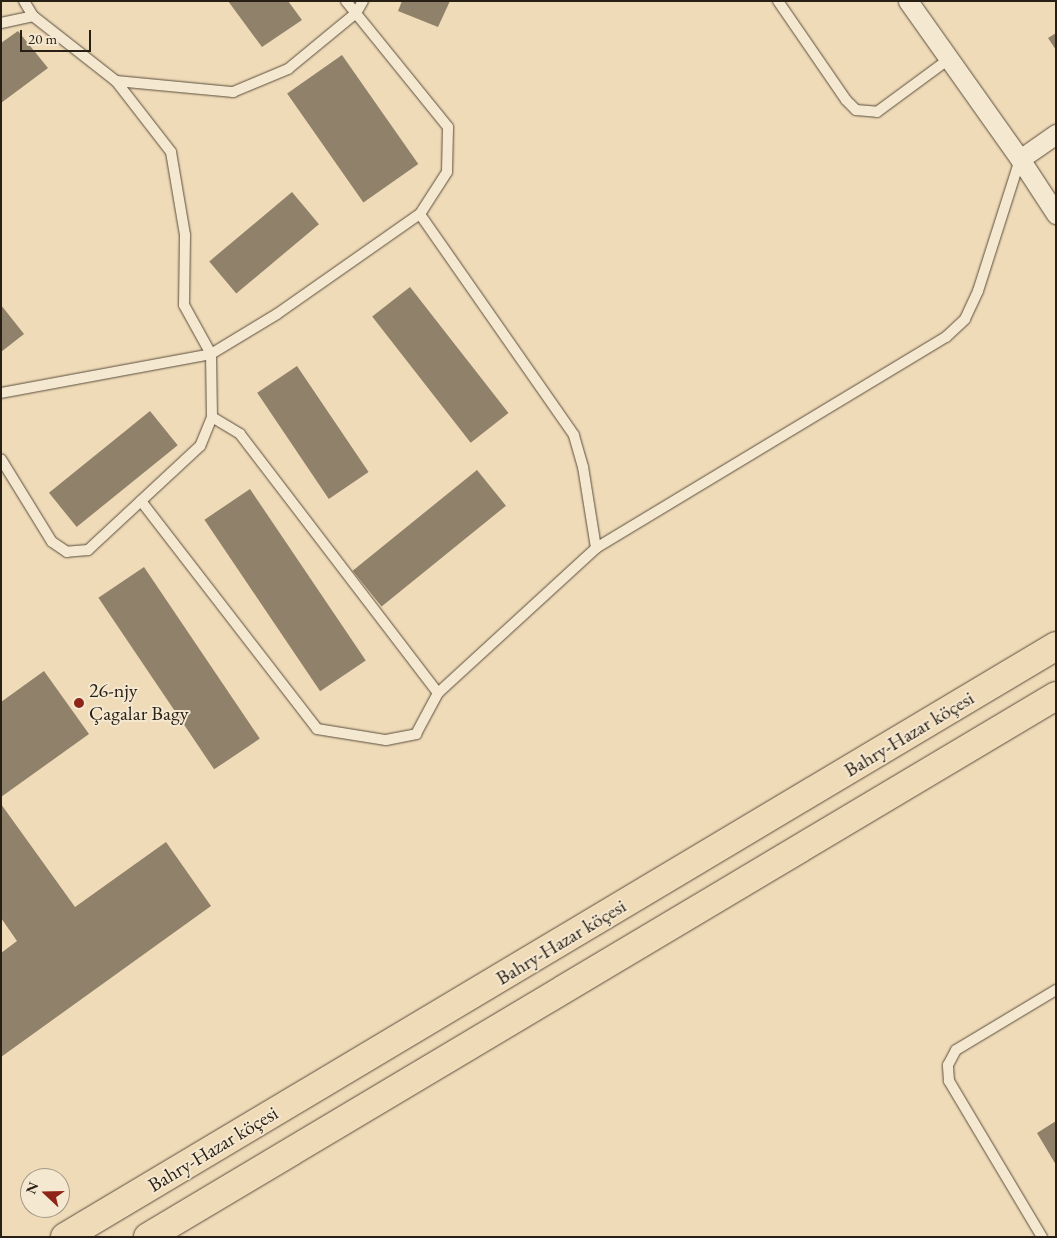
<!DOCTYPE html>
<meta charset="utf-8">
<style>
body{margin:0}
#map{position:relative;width:1057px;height:1238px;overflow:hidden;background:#f0dbb8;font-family:"EB Garamond",serif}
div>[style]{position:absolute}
.building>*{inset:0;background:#90816a;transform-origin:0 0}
.roads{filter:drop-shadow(0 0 1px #5a4e3e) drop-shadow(0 0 1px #5a4e3e)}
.service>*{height:10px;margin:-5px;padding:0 5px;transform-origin:5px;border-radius:5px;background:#f5e8d1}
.minor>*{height:19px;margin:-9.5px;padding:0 9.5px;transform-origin:9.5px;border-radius:9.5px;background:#f5e8d1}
.trunk>*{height:28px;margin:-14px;padding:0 14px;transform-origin:14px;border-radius:14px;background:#f0dbb8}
.dots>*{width:14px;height:14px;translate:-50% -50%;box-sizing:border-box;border:2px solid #f5e8d1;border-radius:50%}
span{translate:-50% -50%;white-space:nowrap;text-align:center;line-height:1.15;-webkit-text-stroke:4px #f5e8d1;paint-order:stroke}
.poi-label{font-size:20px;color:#281f15}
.left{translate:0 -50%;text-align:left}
.street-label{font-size:20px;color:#281f15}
.frame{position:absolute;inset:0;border:2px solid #281f15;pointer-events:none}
.north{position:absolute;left:20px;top:1168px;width:50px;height:50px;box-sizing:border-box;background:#f5e8d1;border:1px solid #a39886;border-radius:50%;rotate:291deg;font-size:14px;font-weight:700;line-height:20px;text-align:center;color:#281f15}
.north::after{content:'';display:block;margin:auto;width:18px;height:22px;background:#8f2418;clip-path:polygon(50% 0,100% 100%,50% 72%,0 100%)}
.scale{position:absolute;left:20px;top:30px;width:71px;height:22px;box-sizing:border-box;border:2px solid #281f15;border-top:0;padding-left:6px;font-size:15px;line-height:18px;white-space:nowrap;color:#281f15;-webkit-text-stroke:4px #f5e8d1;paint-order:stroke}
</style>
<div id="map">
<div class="building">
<div style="clip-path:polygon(228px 1px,288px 1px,302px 20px,262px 47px)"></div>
<div style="clip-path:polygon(402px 1px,450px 1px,438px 27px,398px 11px)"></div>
<div style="clip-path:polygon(18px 31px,48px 68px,1px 103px,1px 43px)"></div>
<div style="clip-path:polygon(1056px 33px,1056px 50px,1048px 38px)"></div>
<div style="left:342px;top:55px;width:133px;height:67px;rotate:55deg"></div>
<div style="left:292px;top:192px;width:42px;height:108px;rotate:50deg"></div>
<div style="left:410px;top:287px;width:160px;height:48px;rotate:52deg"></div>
<div style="clip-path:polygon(1px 305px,24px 334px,1px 352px)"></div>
<div style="left:297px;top:366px;width:128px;height:48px;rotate:56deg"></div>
<div style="left:150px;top:411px;width:44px;height:130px;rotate:51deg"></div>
<div style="left:477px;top:470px;width:46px;height:160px;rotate:51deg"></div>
<div style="left:250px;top:489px;width:207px;height:55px;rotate:56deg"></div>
<div style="left:144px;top:567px;width:207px;height:55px;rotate:56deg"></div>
<div style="clip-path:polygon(44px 671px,89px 734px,1px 797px,1px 702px)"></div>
<div style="clip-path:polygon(1px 804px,75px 907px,166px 842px,211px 906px,1px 1057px,1px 953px,17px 941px,1px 918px)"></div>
<div style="clip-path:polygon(1056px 1121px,1056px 1165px,1037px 1133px)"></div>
</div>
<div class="roads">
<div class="service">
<div style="left:24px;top:1px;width:17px;rotate:59deg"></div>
<div style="left:778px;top:1px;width:120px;rotate:55.5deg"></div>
<div style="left:846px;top:100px;width:14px;rotate:45deg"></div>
<div style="left:856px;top:110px;width:21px;rotate:5deg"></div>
<div style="left:877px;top:112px;width:89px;rotate:-36.4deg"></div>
<div style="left:1px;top:23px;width:33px;rotate:-12deg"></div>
<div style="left:33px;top:16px;width:105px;rotate:38.1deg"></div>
<div style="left:116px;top:81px;width:90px;rotate:52.2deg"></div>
<div style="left:171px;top:152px;width:84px;rotate:80.4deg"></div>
<div style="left:185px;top:235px;width:70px;rotate:90.8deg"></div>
<div style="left:184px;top:305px;width:56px;rotate:61.1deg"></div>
<div style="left:211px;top:354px;width:63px;rotate:89.1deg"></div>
<div style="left:212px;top:417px;width:31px;rotate:112deg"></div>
<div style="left:200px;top:446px;width:153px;rotate:137.1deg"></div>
<div style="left:88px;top:550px;width:21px;rotate:175deg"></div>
<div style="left:67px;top:552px;width:18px;rotate:-146deg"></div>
<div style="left:52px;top:542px;width:97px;rotate:-121.6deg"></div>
<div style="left:116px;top:81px;width:118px;rotate:5.4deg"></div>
<div style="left:233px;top:92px;width:60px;rotate:-22.7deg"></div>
<div style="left:288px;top:69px;width:88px;rotate:-39.5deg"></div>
<div style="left:356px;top:13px;width:14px;rotate:-60deg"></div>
<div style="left:1px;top:393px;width:214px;rotate:-10.5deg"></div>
<div style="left:211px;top:354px;width:77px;rotate:-31.2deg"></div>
<div style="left:277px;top:314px;width:174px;rotate:-35deg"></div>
<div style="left:420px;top:214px;width:50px;rotate:-57.3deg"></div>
<div style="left:447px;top:172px;width:45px;rotate:-88.7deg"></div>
<div style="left:448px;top:127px;width:162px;rotate:-129deg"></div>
<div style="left:212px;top:417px;width:33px;rotate:31deg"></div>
<div style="left:240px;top:434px;width:326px;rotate:52.6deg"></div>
<div style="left:141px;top:501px;width:288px;rotate:52.3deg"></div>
<div style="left:317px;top:729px;width:70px;rotate:9.1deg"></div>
<div style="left:386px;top:740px;width:31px;rotate:-11deg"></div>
<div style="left:416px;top:734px;width:47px;rotate:-61.8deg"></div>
<div style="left:438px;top:693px;width:214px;rotate:-42.5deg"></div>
<div style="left:596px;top:548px;width:82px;rotate:-99.1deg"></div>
<div style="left:583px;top:467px;width:33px;rotate:-106deg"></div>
<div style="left:574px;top:435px;width:269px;rotate:-124.9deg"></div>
<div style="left:596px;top:548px;width:409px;rotate:-31.1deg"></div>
<div style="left:946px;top:337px;width:26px;rotate:-43deg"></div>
<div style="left:965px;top:319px;width:31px;rotate:-65deg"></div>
<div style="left:978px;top:291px;width:139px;rotate:-72.3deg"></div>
<div style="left:1042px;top:1237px;width:182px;rotate:-120.8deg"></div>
<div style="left:949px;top:1081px;width:16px;rotate:-94deg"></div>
<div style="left:948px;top:1065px;width:17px;rotate:-62deg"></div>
<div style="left:956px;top:1050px;width:117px;rotate:-31deg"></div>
</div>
<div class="minor">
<div style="left:908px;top:1px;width:194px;rotate:54.7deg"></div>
<div style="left:1020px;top:159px;width:66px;rotate:56.8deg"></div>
<div style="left:1020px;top:159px;width:44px;rotate:-34.8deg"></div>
</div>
<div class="trunk">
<div style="left:65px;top:1237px;width:1154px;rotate:-30.81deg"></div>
<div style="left:148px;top:1237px;width:1057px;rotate:-30.79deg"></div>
</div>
</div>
<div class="dots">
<div style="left:79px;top:703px;background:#8f2418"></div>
</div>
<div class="poi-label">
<span class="left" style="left:89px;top:702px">26-njy<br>Çagalar Bagy</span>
</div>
<div class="street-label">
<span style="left:909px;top:734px;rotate:-31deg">Bahry-Hazar köçesi</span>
<span style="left:561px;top:942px;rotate:-31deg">Bahry-Hazar köçesi</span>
<span style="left:213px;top:1149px;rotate:-31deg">Bahry-Hazar köçesi</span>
</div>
<div class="frame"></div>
<div class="north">N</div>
<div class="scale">20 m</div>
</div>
